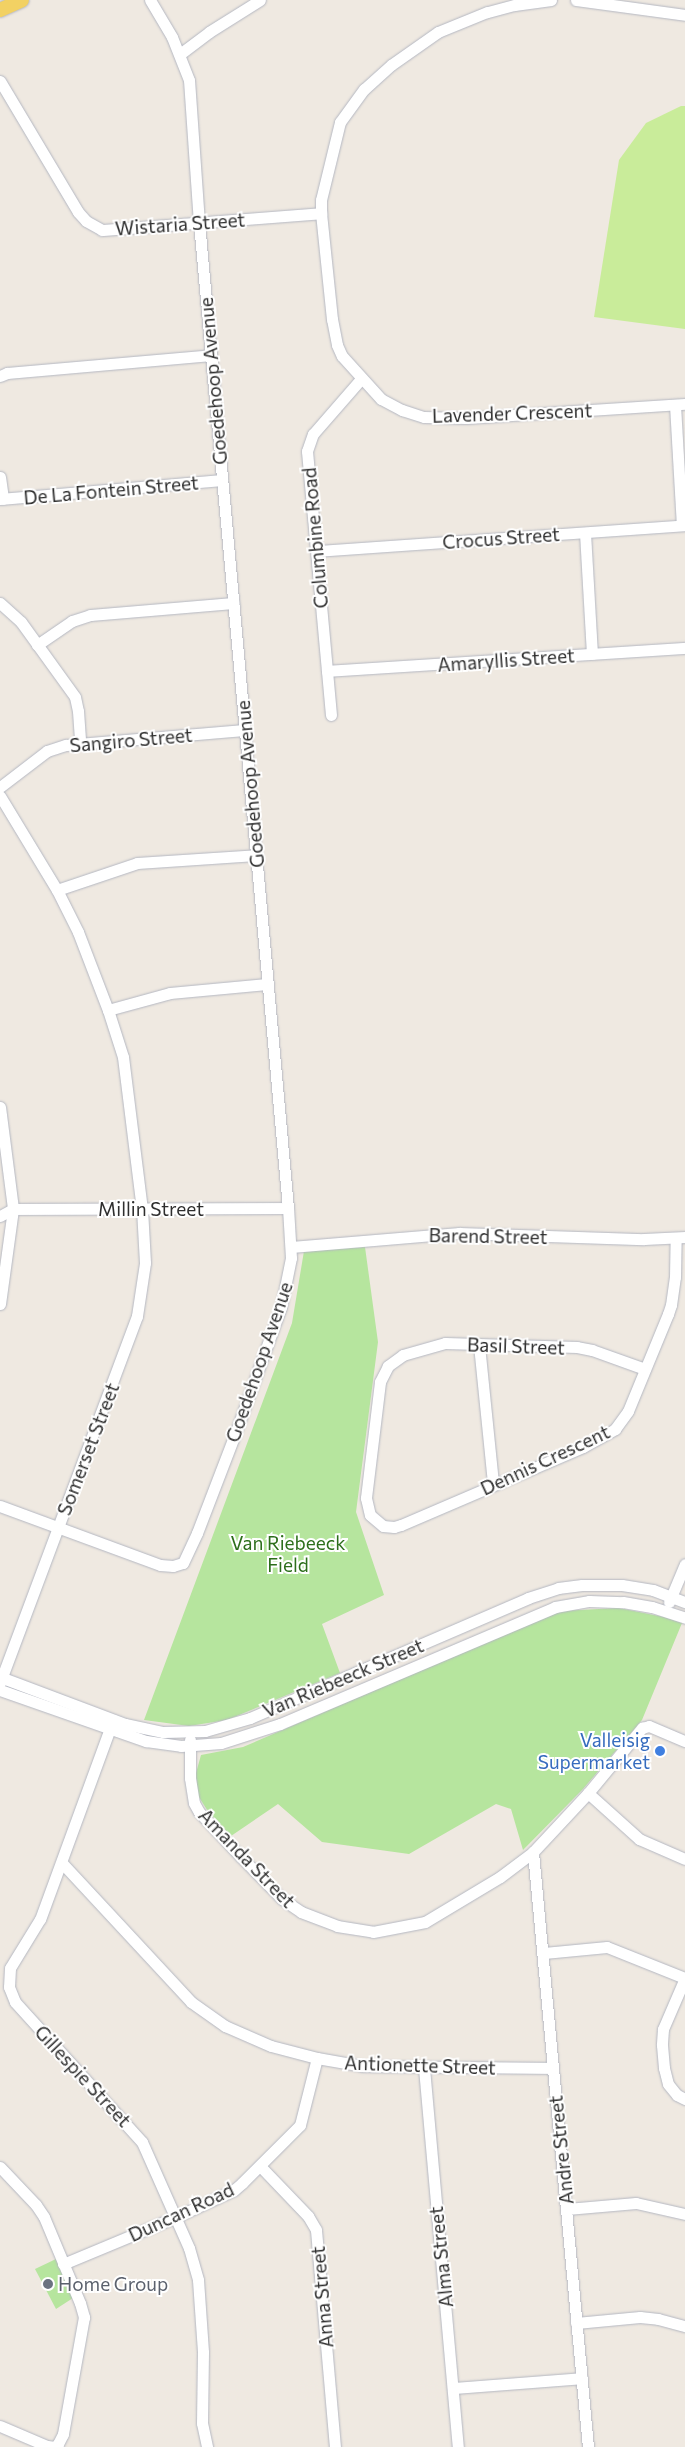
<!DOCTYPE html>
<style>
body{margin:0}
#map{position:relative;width:685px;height:2447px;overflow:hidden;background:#efe9e1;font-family:Commissioner,sans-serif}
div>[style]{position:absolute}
.green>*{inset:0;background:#b6e59e}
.pitch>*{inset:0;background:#c9ec9a}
.roads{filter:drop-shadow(0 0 1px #b4b7c1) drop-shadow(0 0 1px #b4b7c1)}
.minor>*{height:11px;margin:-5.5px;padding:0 5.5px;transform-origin:5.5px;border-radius:5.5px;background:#fff}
.major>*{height:14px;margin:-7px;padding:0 7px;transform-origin:7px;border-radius:7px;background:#f2d163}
.dots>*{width:14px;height:14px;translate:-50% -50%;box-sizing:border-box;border:2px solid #fff;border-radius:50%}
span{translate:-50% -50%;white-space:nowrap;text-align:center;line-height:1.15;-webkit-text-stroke:4px #fff;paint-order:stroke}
.street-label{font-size:19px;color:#2e2e2e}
.park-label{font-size:19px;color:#2c6e1b}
.shop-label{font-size:19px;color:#366cbe}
.right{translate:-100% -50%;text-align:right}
.worship-label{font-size:19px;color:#5b616d}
.left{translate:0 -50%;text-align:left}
</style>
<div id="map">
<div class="green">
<div style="clip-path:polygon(365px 1247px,378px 1342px,356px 1512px,384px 1595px,322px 1624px,340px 1673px,227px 1720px,189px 1726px,144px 1720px,292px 1323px,304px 1251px)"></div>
<div style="clip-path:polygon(619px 1608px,664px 1617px,682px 1623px,642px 1720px,583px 1789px,523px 1850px,511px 1809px,496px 1804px,409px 1854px,322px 1842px,278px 1804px,231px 1836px,209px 1813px,197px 1794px,196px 1773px,201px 1755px,243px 1747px,559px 1611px)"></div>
<div style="clip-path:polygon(56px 2259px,73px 2298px,56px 2309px,35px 2269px)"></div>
</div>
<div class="pitch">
<div style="clip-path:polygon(681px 106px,685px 106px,685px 329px,594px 317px,619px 160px,646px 123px)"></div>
</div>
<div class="roads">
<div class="minor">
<div style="left:551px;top:0;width:37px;rotate:172deg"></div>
<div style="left:514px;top:5px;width:28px;rotate:165deg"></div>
<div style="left:487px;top:12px;width:53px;rotate:157.8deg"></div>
<div style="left:438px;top:32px;width:57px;rotate:144.9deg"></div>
<div style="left:391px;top:65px;width:36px;rotate:138deg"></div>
<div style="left:364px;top:89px;width:41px;rotate:126deg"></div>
<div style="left:340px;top:122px;width:80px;rotate:103.7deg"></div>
<div style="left:321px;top:200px;width:13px;rotate:90deg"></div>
<div style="left:321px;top:213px;width:107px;rotate:84.1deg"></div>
<div style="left:332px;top:319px;width:26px;rotate:79deg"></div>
<div style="left:337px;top:345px;width:12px;rotate:66deg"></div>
<div style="left:342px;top:356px;width:58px;rotate:47.8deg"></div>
<div style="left:381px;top:399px;width:24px;rotate:28deg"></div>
<div style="left:402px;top:410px;width:23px;rotate:18deg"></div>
<div style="left:424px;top:417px;width:42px;rotate:1.4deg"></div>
<div style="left:466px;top:418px;width:219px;rotate:-3.7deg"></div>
<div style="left:576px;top:0;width:110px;rotate:7.8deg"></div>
<div style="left:180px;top:54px;width:36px;rotate:-37deg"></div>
<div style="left:209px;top:32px;width:60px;rotate:-32.1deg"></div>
<div style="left:0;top:81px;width:152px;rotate:59.2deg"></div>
<div style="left:78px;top:212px;width:12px;rotate:48deg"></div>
<div style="left:86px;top:221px;width:18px;rotate:29deg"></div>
<div style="left:102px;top:230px;width:220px;rotate:-4.4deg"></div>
<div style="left:0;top:376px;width:8px;rotate:-23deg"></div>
<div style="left:7px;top:373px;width:205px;rotate:-5deg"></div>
<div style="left:675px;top:405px;width:120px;rotate:86.7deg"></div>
<div style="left:0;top:477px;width:22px;rotate:82deg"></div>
<div style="left:0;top:499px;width:223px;rotate:-4.9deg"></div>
<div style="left:585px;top:533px;width:121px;rotate:86.7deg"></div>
<div style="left:317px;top:551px;width:369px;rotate:-4deg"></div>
<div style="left:0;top:603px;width:28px;rotate:42deg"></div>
<div style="left:21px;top:622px;width:92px;rotate:54.2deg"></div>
<div style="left:75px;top:697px;width:14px;rotate:78deg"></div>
<div style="left:78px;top:711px;width:31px;rotate:86deg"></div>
<div style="left:37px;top:645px;width:42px;rotate:-34.4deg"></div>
<div style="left:72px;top:621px;width:19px;rotate:-18deg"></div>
<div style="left:90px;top:615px;width:144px;rotate:-4.8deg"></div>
<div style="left:327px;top:671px;width:359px;rotate:-3.7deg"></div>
<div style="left:331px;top:715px;width:265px;rotate:-95.2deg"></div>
<div style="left:307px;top:451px;width:18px;rotate:-71deg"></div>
<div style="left:313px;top:434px;width:73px;rotate:-48.9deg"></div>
<div style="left:0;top:787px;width:59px;rotate:-37.5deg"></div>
<div style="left:47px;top:751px;width:20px;rotate:-18deg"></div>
<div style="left:66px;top:745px;width:179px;rotate:-4.8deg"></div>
<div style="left:0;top:796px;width:110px;rotate:58.8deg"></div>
<div style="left:57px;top:890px;width:47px;rotate:63.4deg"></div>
<div style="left:78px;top:932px;width:84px;rotate:69deg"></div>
<div style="left:108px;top:1010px;width:49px;rotate:72.3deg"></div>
<div style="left:123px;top:1057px;width:153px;rotate:82.9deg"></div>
<div style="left:142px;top:1209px;width:54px;rotate:86.8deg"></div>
<div style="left:145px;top:1263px;width:54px;rotate:98.6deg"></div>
<div style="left:137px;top:1316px;width:392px;rotate:110.5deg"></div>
<div style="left:57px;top:890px;width:84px;rotate:-18.6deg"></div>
<div style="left:137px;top:863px;width:119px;rotate:-3.8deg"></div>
<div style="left:108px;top:1010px;width:64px;rotate:-15.3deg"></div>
<div style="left:170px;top:993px;width:97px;rotate:-5.3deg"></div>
<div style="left:0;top:1107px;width:103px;rotate:82.7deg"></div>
<div style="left:13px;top:1209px;width:96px;rotate:97.8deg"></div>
<div style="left:0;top:1216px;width:15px;rotate:-28deg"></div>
<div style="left:13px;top:1209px;width:275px;rotate:-0.2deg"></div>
<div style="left:291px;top:1247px;width:169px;rotate:-4.8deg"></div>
<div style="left:459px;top:1233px;width:185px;rotate:1.9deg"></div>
<div style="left:644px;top:1239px;width:41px;rotate:-2.8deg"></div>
<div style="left:479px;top:1345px;width:140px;rotate:84.2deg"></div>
<div style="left:645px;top:1369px;width:56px;rotate:-160.3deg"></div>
<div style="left:592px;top:1350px;width:15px;rotate:-169deg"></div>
<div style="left:577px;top:1347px;width:132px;rotate:-178.3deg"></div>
<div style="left:445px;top:1343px;width:44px;rotate:164.1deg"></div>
<div style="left:403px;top:1355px;width:19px;rotate:144deg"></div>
<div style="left:388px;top:1366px;width:18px;rotate:117deg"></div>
<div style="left:380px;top:1382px;width:117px;rotate:96.9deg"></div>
<div style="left:366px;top:1498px;width:17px;rotate:77deg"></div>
<div style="left:370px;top:1515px;width:17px;rotate:40deg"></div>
<div style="left:383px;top:1526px;width:11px;rotate:5deg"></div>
<div style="left:394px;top:1527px;width:7px;rotate:-16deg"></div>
<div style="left:401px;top:1525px;width:198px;rotate:-23.2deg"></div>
<div style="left:583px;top:1447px;width:37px;rotate:-29deg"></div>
<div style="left:615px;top:1429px;width:22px;rotate:-54deg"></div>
<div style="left:628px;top:1411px;width:105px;rotate:-67.6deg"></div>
<div style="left:668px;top:1314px;width:9px;rotate:-72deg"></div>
<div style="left:671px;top:1305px;width:28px;rotate:-82deg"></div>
<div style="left:675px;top:1277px;width:39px;rotate:-89deg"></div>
<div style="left:0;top:1506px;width:171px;rotate:20.2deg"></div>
<div style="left:160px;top:1565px;width:13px;rotate:4deg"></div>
<div style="left:173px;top:1566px;width:10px;rotate:-17deg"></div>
<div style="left:183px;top:1563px;width:33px;rotate:-65deg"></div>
<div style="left:197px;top:1533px;width:106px;rotate:-69deg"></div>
<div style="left:235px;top:1434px;width:135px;rotate:-70.1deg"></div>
<div style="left:281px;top:1307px;width:50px;rotate:-78.5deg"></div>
<div style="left:291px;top:1258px;width:50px;rotate:-93.4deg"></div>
<div style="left:288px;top:1208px;width:989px;rotate:-95.16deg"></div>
<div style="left:199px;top:223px;width:143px;rotate:-94deg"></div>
<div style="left:189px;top:80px;width:46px;rotate:-111.6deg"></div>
<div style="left:172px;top:37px;width:43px;rotate:-120.7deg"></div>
<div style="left:669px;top:1602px;width:41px;rotate:-67.2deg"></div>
<div style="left:0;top:1677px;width:134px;rotate:20.6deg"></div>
<div style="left:125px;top:1724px;width:39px;rotate:12deg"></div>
<div style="left:163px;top:1732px;width:42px;rotate:-1.4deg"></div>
<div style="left:205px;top:1731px;width:47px;rotate:-16.1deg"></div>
<div style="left:250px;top:1718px;width:303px;rotate:-23.3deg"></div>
<div style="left:528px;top:1598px;width:32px;rotate:-18deg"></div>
<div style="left:558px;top:1588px;width:24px;rotate:-7deg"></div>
<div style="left:582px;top:1585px;width:40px"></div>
<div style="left:622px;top:1585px;width:31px;rotate:9deg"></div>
<div style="left:653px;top:1590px;width:34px;rotate:21deg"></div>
<div style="left:0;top:1690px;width:155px;rotate:19.3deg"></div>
<div style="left:146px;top:1741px;width:35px;rotate:8deg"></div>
<div style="left:181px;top:1746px;width:40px;rotate:-4.3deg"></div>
<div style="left:221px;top:1743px;width:62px;rotate:-17.9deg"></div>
<div style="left:280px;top:1724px;width:299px;rotate:-23deg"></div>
<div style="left:555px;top:1607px;width:35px;rotate:-10deg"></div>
<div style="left:589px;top:1601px;width:34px;rotate:2deg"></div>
<div style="left:623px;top:1602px;width:29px;rotate:10deg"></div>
<div style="left:652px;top:1607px;width:35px;rotate:18deg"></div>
<div style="left:113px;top:1720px;width:212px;rotate:110.1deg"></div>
<div style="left:40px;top:1919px;width:57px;rotate:121.5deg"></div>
<div style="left:10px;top:1968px;width:19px;rotate:93deg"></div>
<div style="left:9px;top:1987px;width:16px;rotate:68deg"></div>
<div style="left:15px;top:2002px;width:189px;rotate:47.8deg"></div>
<div style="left:142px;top:2142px;width:116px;rotate:66.1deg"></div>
<div style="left:189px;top:2248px;width:33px;rotate:74deg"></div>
<div style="left:198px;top:2280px;width:72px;rotate:86deg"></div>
<div style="left:203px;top:2352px;width:71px;rotate:90.8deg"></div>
<div style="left:202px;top:2423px;width:25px;rotate:78deg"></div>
<div style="left:190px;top:1740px;width:38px;rotate:90deg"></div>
<div style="left:190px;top:1778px;width:25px;rotate:81deg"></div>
<div style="left:194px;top:1803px;width:10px;rotate:61deg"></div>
<div style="left:199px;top:1812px;width:62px;rotate:47deg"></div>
<div style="left:241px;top:1857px;width:59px;rotate:45.7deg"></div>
<div style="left:282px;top:1899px;width:23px;rotate:34deg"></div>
<div style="left:301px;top:1912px;width:39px;rotate:21deg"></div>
<div style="left:337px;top:1926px;width:36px;rotate:9deg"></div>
<div style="left:373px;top:1932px;width:53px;rotate:-10.9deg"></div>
<div style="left:425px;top:1922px;width:87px;rotate:-31deg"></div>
<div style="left:500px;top:1877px;width:41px;rotate:-37.1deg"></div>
<div style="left:533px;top:1852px;width:81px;rotate:-47deg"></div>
<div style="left:588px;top:1793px;width:85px;rotate:-50.3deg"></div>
<div style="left:642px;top:1728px;width:7px;rotate:-16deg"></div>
<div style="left:649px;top:1726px;width:39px;rotate:23deg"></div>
<div style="left:588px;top:1793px;width:69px;rotate:42deg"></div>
<div style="left:639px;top:1839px;width:50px;rotate:23.5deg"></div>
<div style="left:533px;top:1852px;width:598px;rotate:84.72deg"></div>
<div style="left:62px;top:1863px;width:190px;rotate:47.1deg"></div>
<div style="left:191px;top:2002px;width:42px;rotate:35.2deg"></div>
<div style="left:225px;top:2026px;width:50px;rotate:23.5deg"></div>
<div style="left:271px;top:2046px;width:48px;rotate:14.6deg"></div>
<div style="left:317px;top:2058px;width:47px;rotate:9.9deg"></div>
<div style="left:363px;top:2066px;width:190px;rotate:0.6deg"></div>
<div style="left:544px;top:1953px;width:63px;rotate:-5.4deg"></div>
<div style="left:607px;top:1947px;width:84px;rotate:21.7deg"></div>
<div style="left:685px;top:1978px;width:56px;rotate:113.3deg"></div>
<div style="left:663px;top:2029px;width:16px;rotate:94deg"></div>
<div style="left:662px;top:2045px;width:23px;rotate:85deg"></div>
<div style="left:664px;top:2068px;width:16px;rotate:76deg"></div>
<div style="left:668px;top:2084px;width:14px;rotate:51deg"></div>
<div style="left:677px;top:2095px;width:9px;rotate:27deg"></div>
<div style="left:424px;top:2068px;width:381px;rotate:84.9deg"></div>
<div style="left:0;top:2167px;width:52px;rotate:46.5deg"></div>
<div style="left:36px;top:2205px;width:14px;rotate:56deg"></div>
<div style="left:44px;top:2217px;width:93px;rotate:67.3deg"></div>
<div style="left:80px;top:2303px;width:15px;rotate:74deg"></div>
<div style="left:84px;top:2317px;width:119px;rotate:100.2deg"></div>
<div style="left:63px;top:2434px;width:11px;rotate:117deg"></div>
<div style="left:58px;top:2444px;width:4px;rotate:135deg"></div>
<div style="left:55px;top:2447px;width:8px;rotate:-173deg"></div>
<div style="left:47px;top:2446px;width:51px;rotate:-156.9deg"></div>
<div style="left:261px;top:2167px;width:68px;rotate:46.2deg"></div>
<div style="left:308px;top:2216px;width:16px;rotate:60deg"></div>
<div style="left:316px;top:2230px;width:218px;rotate:85deg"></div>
<div style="left:567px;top:2209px;width:69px;rotate:-5deg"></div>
<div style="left:636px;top:2203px;width:50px;rotate:12.7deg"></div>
<div style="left:63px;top:2264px;width:122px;rotate:-22.6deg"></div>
<div style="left:176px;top:2217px;width:64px;rotate:-25deg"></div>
<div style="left:234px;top:2190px;width:11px;rotate:-41deg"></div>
<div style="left:242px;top:2183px;width:82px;rotate:-45deg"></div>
<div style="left:300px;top:2125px;width:69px;rotate:-75.8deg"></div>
<div style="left:576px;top:2323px;width:64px;rotate:-5.4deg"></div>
<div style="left:640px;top:2317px;width:18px;rotate:6deg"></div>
<div style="left:658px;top:2319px;width:28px;rotate:15deg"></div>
<div style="left:453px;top:2388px;width:129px;rotate:-4.4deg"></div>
</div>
<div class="major">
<div style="left:0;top:10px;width:24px;rotate:-24deg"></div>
</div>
</div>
<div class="dots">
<div style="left:660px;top:1751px;background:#3f7fe0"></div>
<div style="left:48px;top:2284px;background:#6b7280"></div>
</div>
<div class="street-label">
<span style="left:180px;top:224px;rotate:-4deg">Wistaria Street</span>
<span style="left:213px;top:381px;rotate:-95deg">Goedehoop Avenue</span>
<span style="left:512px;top:413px;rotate:-2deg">Lavender Crescent</span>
<span style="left:111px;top:490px;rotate:-5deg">De La Fontein Street</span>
<span style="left:315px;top:538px;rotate:-95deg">Columbine Road</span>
<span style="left:501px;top:538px;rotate:-4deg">Crocus Street</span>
<span style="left:506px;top:660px;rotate:-4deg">Amaryllis Street</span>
<span style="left:131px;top:740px;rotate:-5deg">Sangiro Street</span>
<span style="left:250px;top:784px;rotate:-95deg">Goedehoop Avenue</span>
<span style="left:151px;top:1209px">Millin Street</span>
<span style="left:488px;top:1236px;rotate:1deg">Barend Street</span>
<span style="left:516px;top:1346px;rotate:2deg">Basil Street</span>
<span style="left:259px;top:1362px;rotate:-71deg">Goedehoop Avenue</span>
<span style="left:88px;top:1449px;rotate:-69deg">Somerset Street</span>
<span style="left:545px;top:1460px;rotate:-25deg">Dennis Crescent</span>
<span style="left:343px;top:1678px;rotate:-23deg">Van Riebeeck Street</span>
<span style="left:247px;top:1858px;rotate:46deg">Amanda Street</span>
<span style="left:420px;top:2065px;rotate:2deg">Antionette Street</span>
<span style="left:83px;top:2076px;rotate:47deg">Gillespie Street</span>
<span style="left:561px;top:2150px;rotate:-96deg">Andre Street</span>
<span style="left:181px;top:2212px;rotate:-25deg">Duncan Road</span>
<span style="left:441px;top:2257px;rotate:-96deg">Alma Street</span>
<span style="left:322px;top:2297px;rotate:-95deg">Anna Street</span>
</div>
<div class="park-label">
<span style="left:288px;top:1554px">Van Riebeeck<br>Field</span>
</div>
<div class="shop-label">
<span class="right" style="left:650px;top:1751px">Valleisig<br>Supermarket</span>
</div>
<div class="worship-label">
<span class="left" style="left:58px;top:2284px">Home Group</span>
</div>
</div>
